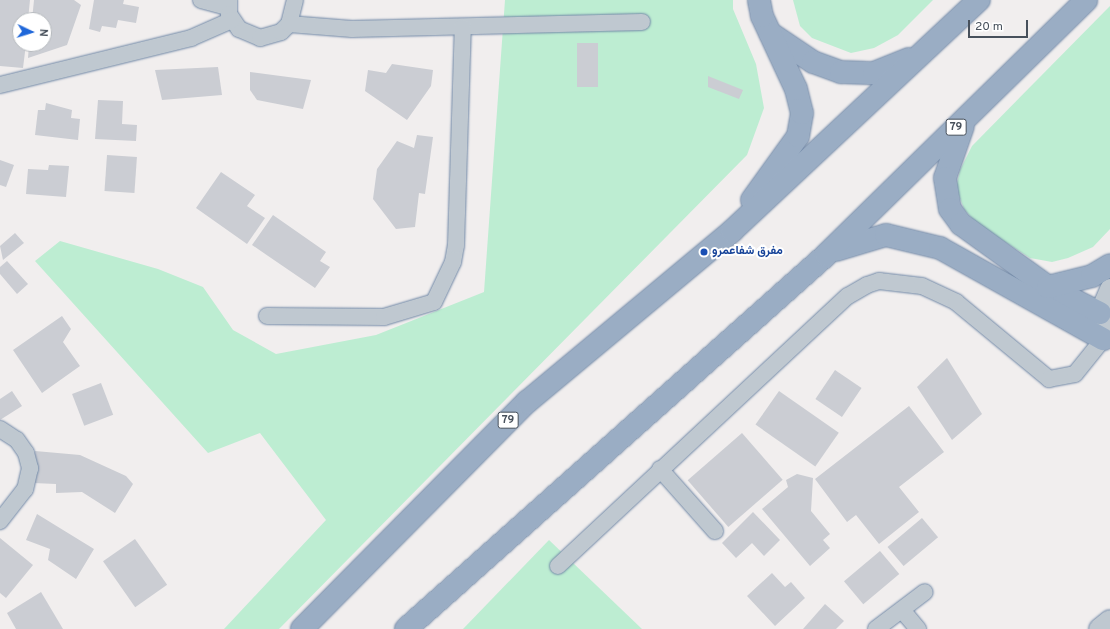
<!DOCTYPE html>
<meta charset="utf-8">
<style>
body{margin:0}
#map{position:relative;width:1110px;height:629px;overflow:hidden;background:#f1eeee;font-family:Overpass,Vazirmatn,sans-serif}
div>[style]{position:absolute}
.green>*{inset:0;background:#bdedd2}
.building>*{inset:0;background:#cbcdd3;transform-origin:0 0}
.roads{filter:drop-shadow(0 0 1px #7289a7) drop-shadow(0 0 1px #7289a7)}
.minor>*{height:16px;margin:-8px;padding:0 8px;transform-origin:8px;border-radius:8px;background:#bfc8d0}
.tertiary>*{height:20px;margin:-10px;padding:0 10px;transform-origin:10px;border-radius:10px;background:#bfc8d0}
.trunk>*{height:22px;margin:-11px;padding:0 11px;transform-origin:11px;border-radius:11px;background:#9aadc4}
.dots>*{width:11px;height:11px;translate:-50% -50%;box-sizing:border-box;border:2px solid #fff;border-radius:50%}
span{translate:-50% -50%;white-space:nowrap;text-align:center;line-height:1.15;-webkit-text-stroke:4px #fff;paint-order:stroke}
.shield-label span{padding:1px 3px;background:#fff;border:1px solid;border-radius:3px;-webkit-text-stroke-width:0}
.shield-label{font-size:11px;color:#47505b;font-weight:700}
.transit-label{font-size:12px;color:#164399;font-weight:700}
.left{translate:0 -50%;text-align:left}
.north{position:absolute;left:12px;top:12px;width:40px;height:40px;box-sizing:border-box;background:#fff;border:1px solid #b5b9bd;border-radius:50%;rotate:94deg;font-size:11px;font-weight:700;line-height:16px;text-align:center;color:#47505b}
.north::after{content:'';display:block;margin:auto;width:14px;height:18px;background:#1f67d9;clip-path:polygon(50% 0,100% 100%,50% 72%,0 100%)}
.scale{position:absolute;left:968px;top:20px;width:60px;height:18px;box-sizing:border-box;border:2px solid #47505b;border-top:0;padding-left:5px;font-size:12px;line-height:14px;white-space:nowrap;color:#47505b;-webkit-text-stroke:3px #fff;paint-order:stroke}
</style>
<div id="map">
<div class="green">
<div style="clip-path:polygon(505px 0,733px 0,733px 9px,756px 64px,764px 108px,747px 155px,279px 629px,224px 629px,326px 520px,260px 433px,208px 453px,35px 261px,60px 241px,158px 269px,203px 287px,233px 330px,276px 354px,376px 335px,484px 292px)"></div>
<div style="clip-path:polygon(793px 0,933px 0,898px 35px,874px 48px,851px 53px,812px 38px,800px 26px)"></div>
<div style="clip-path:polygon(1110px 6px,1110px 229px,1093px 247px,1068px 258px,1052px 262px,1030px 258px,977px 224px,964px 209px,956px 188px,960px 170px,972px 146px)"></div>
<div style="clip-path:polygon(549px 540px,642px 629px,463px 629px)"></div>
</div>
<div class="building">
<div style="clip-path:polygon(0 0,30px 0,28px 20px,20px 20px,20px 44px,26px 44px,23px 68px,0 66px)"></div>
<div style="clip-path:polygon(34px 0,74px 0,81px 5px,67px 45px,28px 58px,29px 44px,44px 44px,44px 20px,32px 20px)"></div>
<div style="clip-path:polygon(94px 0,124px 0,123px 4px,139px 7px,136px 23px,118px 20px,116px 28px,102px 26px,100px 32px,89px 29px)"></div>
<div style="left:598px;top:43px;width:44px;height:21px;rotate:90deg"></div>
<div style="clip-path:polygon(392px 64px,433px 70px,431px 86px,407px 120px,365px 91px,368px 70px,386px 73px)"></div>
<div style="clip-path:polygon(218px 67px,222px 95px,162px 100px,155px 70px)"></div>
<div style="clip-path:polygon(250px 72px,311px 80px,303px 109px,257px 100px,250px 90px)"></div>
<div style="clip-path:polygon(708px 76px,743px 90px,739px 99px,708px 87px)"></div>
<div style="clip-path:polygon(98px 100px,123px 101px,122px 124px,137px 125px,136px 141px,95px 139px)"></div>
<div style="clip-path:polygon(46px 103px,72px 110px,71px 118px,80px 119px,78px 140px,35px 135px,38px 110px,45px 110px)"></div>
<div style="clip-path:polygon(417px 135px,433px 137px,425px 194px,419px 193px,415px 227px,396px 229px,373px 199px,377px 169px,397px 141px,414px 148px)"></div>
<div style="left:107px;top:155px;width:30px;height:36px;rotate:4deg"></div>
<div style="clip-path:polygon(0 160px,14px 165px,6px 187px,0 185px)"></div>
<div style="clip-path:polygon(49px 165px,69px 166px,66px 197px,26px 194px,28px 169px,48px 170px)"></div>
<div style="clip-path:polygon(221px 172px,255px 195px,247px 206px,265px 218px,247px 244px,196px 208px)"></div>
<div style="clip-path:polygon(273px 215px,326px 252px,320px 261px,330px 267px,315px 288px,252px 245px)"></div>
<div style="clip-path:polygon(15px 233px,24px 243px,3px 260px,0 246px)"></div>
<div style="clip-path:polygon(7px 261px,28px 284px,17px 294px,0 274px,0 267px)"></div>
<div style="clip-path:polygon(62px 316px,71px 329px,63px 342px,80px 366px,42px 393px,13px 350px)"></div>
<div style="clip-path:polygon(947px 358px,982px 414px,952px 440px,917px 387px)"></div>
<div style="left:835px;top:370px;width:32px;height:35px;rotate:34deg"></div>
<div style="left:101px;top:383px;width:34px;height:31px;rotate:69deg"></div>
<div style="clip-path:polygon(12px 391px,22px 406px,0 420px,0 399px)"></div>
<div style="left:779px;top:391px;width:73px;height:41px;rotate:35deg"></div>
<div style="clip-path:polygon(909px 406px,944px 452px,899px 487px,919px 512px,879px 544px,856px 515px,847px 522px,815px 479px)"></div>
<div style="left:742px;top:433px;width:62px;height:72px;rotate:49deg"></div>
<div style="clip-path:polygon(35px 451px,80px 455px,126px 476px,133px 484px,115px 513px,82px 492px,56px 493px,56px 484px,33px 483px)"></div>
<div style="clip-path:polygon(797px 474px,813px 478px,811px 511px,830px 534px,823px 540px,830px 548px,810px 566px,762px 509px,788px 487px,786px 480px)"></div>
<div style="clip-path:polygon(753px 512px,780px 540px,764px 556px,752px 543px,736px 558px,722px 543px)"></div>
<div style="clip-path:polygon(37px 514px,94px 549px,76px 579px,48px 560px,50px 549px,26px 540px)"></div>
<div style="left:922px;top:518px;width:25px;height:45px;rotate:50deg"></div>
<div style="clip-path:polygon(0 538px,33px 565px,6px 598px,0 593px)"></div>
<div style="left:135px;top:539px;width:56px;height:39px;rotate:55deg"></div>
<div style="left:880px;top:551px;width:30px;height:47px;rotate:50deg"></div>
<div style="clip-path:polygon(772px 573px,785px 587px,791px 582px,805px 598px,775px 626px,747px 596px)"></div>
<div style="clip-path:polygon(41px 592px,63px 629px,16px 629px,7px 613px)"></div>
<div style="clip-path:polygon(825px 604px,844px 621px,836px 629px,803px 629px)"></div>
</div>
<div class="roads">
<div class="minor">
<div style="left:201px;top:0;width:28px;rotate:15deg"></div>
<div style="left:229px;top:0;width:14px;rotate:90deg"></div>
<div style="left:229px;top:14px;width:18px;rotate:56deg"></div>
<div style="left:239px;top:29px;width:23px;rotate:23deg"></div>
<div style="left:260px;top:38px;width:22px;rotate:-16deg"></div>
<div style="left:281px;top:32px;width:11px;rotate:-45deg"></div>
<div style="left:289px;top:24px;width:25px;rotate:-76deg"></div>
<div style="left:289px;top:24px;width:63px;rotate:4.5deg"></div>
<div style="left:352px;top:29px;width:290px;rotate:-1.4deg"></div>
<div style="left:0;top:85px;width:197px;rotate:-13.8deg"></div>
<div style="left:191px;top:38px;width:45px;rotate:-23.7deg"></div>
<div style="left:267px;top:316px;width:117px;rotate:0.5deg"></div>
<div style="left:384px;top:317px;width:52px;rotate:-16.7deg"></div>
<div style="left:434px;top:302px;width:44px;rotate:-64.6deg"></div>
<div style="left:453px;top:262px;width:17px;rotate:-80deg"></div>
<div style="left:456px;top:245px;width:218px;rotate:-88.2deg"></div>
<div style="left:0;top:429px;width:20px;rotate:33deg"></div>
<div style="left:17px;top:440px;width:16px;rotate:55deg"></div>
<div style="left:26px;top:453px;width:16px;rotate:75deg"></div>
<div style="left:30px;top:468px;width:22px;rotate:103deg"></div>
<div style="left:25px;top:489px;width:41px;rotate:128deg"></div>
<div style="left:660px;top:469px;width:83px;rotate:48.4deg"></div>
<div style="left:558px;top:566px;width:396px;rotate:-43deg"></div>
<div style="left:848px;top:296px;width:22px;rotate:-30deg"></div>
<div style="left:867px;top:285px;width:13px;rotate:-18deg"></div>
<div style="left:879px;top:281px;width:43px;rotate:6.6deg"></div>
<div style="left:922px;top:286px;width:38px;rotate:25deg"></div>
<div style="left:956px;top:302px;width:121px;rotate:39.6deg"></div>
<div style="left:1049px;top:379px;width:26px;rotate:-11deg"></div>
<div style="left:1075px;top:374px;width:45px;rotate:-51.3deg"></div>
<div style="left:902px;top:610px;width:25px;rotate:50deg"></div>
<div style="left:876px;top:629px;width:61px;rotate:-37.1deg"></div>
</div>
<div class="tertiary">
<div style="left:1103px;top:339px;width:26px;rotate:-97deg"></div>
<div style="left:1100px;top:313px;width:26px;rotate:-67deg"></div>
<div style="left:1099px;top:629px;width:14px;rotate:-39deg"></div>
</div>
<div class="trunk">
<div style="left:770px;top:33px;width:52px;rotate:34deg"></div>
<div style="left:813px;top:62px;width:30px;rotate:20deg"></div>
<div style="left:841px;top:72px;width:33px;rotate:2deg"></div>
<div style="left:874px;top:73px;width:37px;rotate:-22deg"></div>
<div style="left:963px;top:126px;width:55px;rotate:109.1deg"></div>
<div style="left:945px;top:178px;width:31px;rotate:81deg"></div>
<div style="left:950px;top:209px;width:19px;rotate:54deg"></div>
<div style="left:961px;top:224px;width:107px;rotate:35.9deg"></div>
<div style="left:1048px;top:287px;width:58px;rotate:26.6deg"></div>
<div style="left:752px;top:200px;width:79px;rotate:-54.3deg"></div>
<div style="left:798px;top:136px;width:23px;rotate:-80deg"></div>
<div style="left:802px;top:113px;width:25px;rotate:-104deg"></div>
<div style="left:796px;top:89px;width:81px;rotate:-115deg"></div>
<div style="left:762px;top:16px;width:16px;rotate:-101deg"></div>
<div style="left:836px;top:250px;width:52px;rotate:-16.7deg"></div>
<div style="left:886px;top:235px;width:56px;rotate:13.5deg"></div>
<div style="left:940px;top:248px;width:187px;rotate:29.2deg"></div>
<div style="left:1048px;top:287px;width:45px;rotate:-14deg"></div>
<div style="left:1092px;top:276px;width:21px;rotate:-31deg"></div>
<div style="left:302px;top:629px;width:320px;rotate:-45.3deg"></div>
<div style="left:527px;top:402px;width:267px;rotate:-39.8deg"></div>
<div style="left:732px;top:231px;width:338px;rotate:-43.1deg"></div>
<div style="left:406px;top:629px;width:562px;rotate:-41.68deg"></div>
<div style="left:826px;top:255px;width:364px;rotate:-44.4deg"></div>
</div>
</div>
<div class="dots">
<div style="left:704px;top:252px;background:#1a4fb4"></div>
</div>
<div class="shield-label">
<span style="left:956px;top:127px">79</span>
<span style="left:508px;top:420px">79</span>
</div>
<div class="transit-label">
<span class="left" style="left:712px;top:252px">مفرق شفاعمرو</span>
</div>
<div class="north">N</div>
<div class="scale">20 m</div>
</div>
